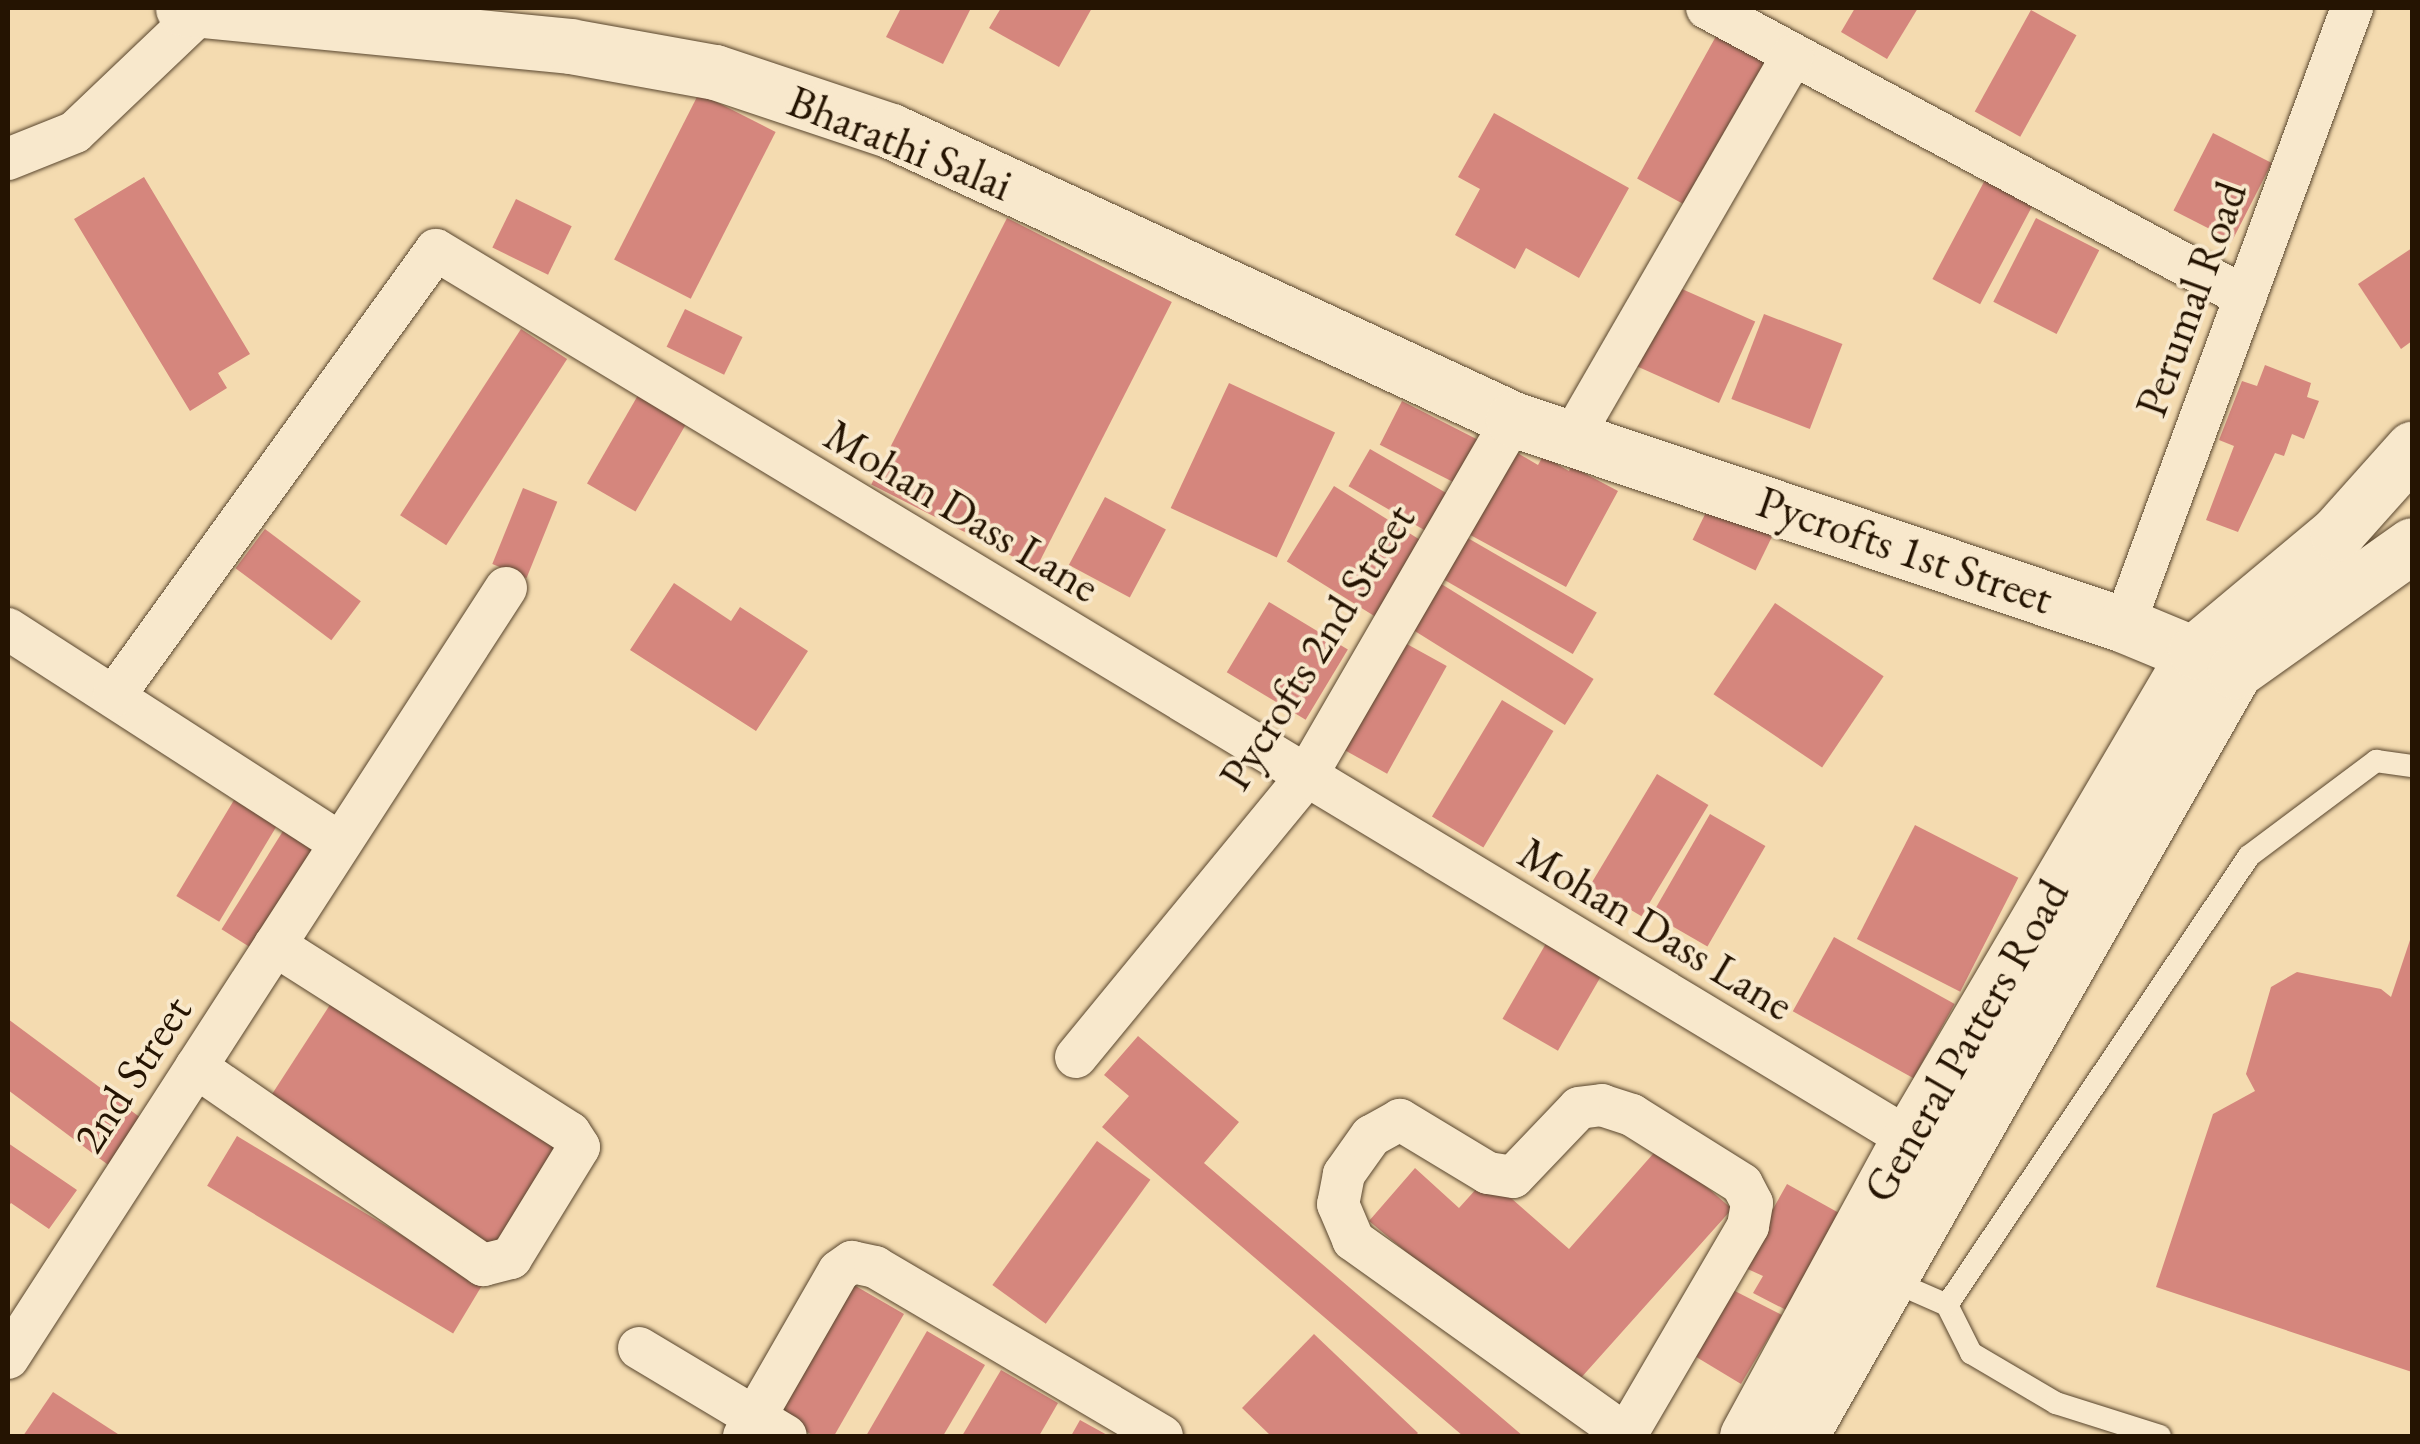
<!DOCTYPE html>
<style>
body{margin:0}
#map{position:relative;width:2420px;height:1444px;overflow:hidden;background:#f4dbb0;font-family:"EB Garamond",serif}
div>[style]{position:absolute}
.building>*{inset:0;background:#d5867d;transform-origin:0 0}
.roads{filter:drop-shadow(0 0 2px #59462e) drop-shadow(0 0 2px #59462e)}
.service>*{height:22px;margin:-11px;padding:0 11px;transform-origin:11px;border-radius:11px;background:#f8e8cc}
.minor>*{height:42px;margin:-21px;padding:0 21px;transform-origin:21px;border-radius:21px;background:#f8e8cc}
.tertiary>*{height:55px;margin:-27.5px;padding:0 27.5px;transform-origin:27.5px;border-radius:27.5px;background:#f8e8cc}
.secondary>*{height:55px;margin:-27.5px;padding:0 27.5px;transform-origin:27.5px;border-radius:27.5px;background:#f8e8cc}
span{translate:-50% -50%;white-space:nowrap;text-align:center;line-height:1.15;-webkit-text-stroke:8px #f8e8cc;paint-order:stroke}
.street-label{font-size:45px;color:#251402}
.frame{position:absolute;inset:0;border:10px solid #251402;pointer-events:none}
</style>
<div id="map">
<div class="building">
<div style="clip-path:polygon(901px 8px,970px 10px,943px 64px,886px 37px)"></div>
<div style="clip-path:polygon(1001px 8px,1092px 8px,1059px 67px,989px 28px)"></div>
<div style="clip-path:polygon(1855px 8px,1918px 8px,1887px 59px,1841px 32px)"></div>
<div style="left:2031px;top:10px;width:52px;height:116px;rotate:29deg"></div>
<div style="left:1720px;top:29px;width:62px;height:171px;rotate:29deg"></div>
<div style="left:699px;top:93px;width:86px;height:187px;rotate:27deg"></div>
<div style="clip-path:polygon(1494px 113px,1629px 188px,1579px 278px,1526px 248px,1515px 269px,1455px 235px,1480px 189px,1458px 177px)"></div>
<div style="left:2213px;top:133px;width:66px;height:87px;rotate:27deg"></div>
<div style="clip-path:polygon(144px 177px,250px 354px,218px 373px,227px 388px,190px 411px,74px 219px)"></div>
<div style="left:1985px;top:180px;width:54px;height:112px;rotate:28deg"></div>
<div style="left:516px;top:199px;width:62px;height:54px;rotate:26deg"></div>
<div style="left:1007px;top:218px;width:185px;height:299px;rotate:27deg"></div>
<div style="left:2036px;top:218px;width:71px;height:94px;rotate:27deg"></div>
<div style="clip-path:polygon(2412px 248px,2412px 341px,2401px 349px,2358px 284px)"></div>
<div style="left:1673px;top:285px;width:90px;height:89px;rotate:24deg"></div>
<div style="left:685px;top:309px;width:64px;height:42px;rotate:26deg"></div>
<div style="left:1764px;top:314px;width:84px;height:91px;rotate:21deg"></div>
<div style="left:521px;top:329px;width:55px;height:222px;rotate:33deg"></div>
<div style="clip-path:polygon(2265px 365px,2311px 383px,2307px 397px,2319px 401px,2304px 439px,2292px 434px,2284px 456px,2275px 453px,2238px 532px,2206px 520px,2234px 446px,2219px 440px,2242px 381px,2257px 386px)"></div>
<div style="left:1229px;top:383px;width:117px;height:138px;rotate:25deg"></div>
<div style="left:641px;top:390px;width:56px;height:108px;rotate:30deg"></div>
<div style="left:1402px;top:401px;width:89px;height:49px;rotate:27deg"></div>
<div style="clip-path:polygon(1509px 448px,1538px 465px,1543px 456px,1569px 471px,1571px 466px,1618px 491px,1566px 587px,1463px 531px)"></div>
<div style="left:1370px;top:449px;width:96px;height:43px;rotate:30deg"></div>
<div style="left:1334px;top:486px;width:113px;height:89px;rotate:32deg"></div>
<div style="left:523px;top:488px;width:37px;height:82px;rotate:22deg"></div>
<div style="left:1105px;top:497px;width:69px;height:77px;rotate:28deg"></div>
<div style="left:1711px;top:502px;width:70px;height:42px;rotate:26deg"></div>
<div style="left:265px;top:529px;width:120px;height:49px;rotate:37deg"></div>
<div style="left:1466px;top:537px;width:151px;height:48px;rotate:30deg"></div>
<div style="left:1435px;top:580px;width:187px;height:54px;rotate:32deg"></div>
<div style="clip-path:polygon(674px 583px,731px 621px,740px 607px,808px 651px,756px 731px,630px 650px)"></div>
<div style="left:1269px;top:602px;width:92px;height:82px;rotate:31deg"></div>
<div style="left:1775px;top:603px;width:131px;height:110px;rotate:34deg"></div>
<div style="left:1396px;top:638px;width:58px;height:123px;rotate:29deg"></div>
<div style="left:1502px;top:700px;width:60px;height:136px;rotate:31deg"></div>
<div style="left:1657px;top:774px;width:60px;height:130px;rotate:31deg"></div>
<div style="left:234px;top:800px;width:50px;height:112px;rotate:31deg"></div>
<div style="left:1710px;top:814px;width:64px;height:116px;rotate:30deg"></div>
<div style="left:1915px;top:825px;width:116px;height:128px;rotate:27deg"></div>
<div style="left:283px;top:831px;width:47px;height:116px;rotate:32deg"></div>
<div style="clip-path:polygon(2412px 934px,2412px 1372px,2156px 1287px,2213px 1114px,2255px 1091px,2246px 1074px,2271px 987px,2297px 972px,2381px 989px,2391px 997px)"></div>
<div style="left:1834px;top:937px;width:138px;height:85px;rotate:29deg"></div>
<div style="left:1548px;top:940px;width:64px;height:91px;rotate:30deg"></div>
<div style="left:337px;top:994px;width:278px;height:137px;rotate:33deg"></div>
<div style="clip-path:polygon(8px 1019px,153px 1127px,119px 1173px,8px 1090px)"></div>
<div style="clip-path:polygon(1138px 1036px,1239px 1122px,1204px 1163px,1523px 1436px,1463px 1436px,1102px 1127px,1129px 1096px,1104px 1075px)"></div>
<div style="left:237px;top:1136px;width:287px;height:58px;rotate:31deg"></div>
<div style="left:1097px;top:1141px;width:66px;height:178px;rotate:36deg"></div>
<div style="clip-path:polygon(8px 1143px,77px 1190px,49px 1229px,11px 1203px,8px 1207px)"></div>
<div style="clip-path:polygon(1660px 1146px,1732px 1209px,1571px 1389px,1369px 1221px,1415px 1168px,1459px 1208px,1487px 1177px,1569px 1249px)"></div>
<div style="clip-path:polygon(1787px 1184px,1848px 1218px,1788px 1311px,1753px 1293px,1763px 1276px,1741px 1266px)"></div>
<div style="clip-path:polygon(847px 1281px,904px 1314px,834px 1436px,814px 1436px,772px 1412px)"></div>
<div style="clip-path:polygon(1727px 1287px,1782px 1315px,1741px 1384px,1693px 1355px)"></div>
<div style="clip-path:polygon(927px 1331px,985px 1365px,943px 1436px,866px 1436px)"></div>
<div style="clip-path:polygon(1314px 1334px,1418px 1433px,1415px 1436px,1271px 1436px,1242px 1408px)"></div>
<div style="clip-path:polygon(1001px 1370px,1058px 1403px,1039px 1436px,962px 1436px)"></div>
<div style="clip-path:polygon(53px 1392px,121px 1436px,23px 1436px)"></div>
<div style="clip-path:polygon(1080px 1420px,1109px 1436px,1071px 1436px)"></div>
</div>
<div class="roads">
<div class="service">
<div style="left:1890px;top:1280px;width:62px;rotate:23.7deg"></div>
<div style="left:1947px;top:1305px;width:54px;rotate:63.4deg"></div>
<div style="left:1971px;top:1353px;width:99px;rotate:30.5deg"></div>
<div style="left:2056px;top:1403px;width:109px;rotate:17.6deg"></div>
<div style="left:1947px;top:1305px;width:541px;rotate:-56.07deg"></div>
<div style="left:2249px;top:856px;width:159px;rotate:-36.8deg"></div>
<div style="left:2376px;top:761px;width:36px;rotate:8deg"></div>
</div>
<div class="minor">
<div style="left:1707px;top:8px;width:611px;rotate:28.24deg"></div>
<div style="left:8px;top:159px;width:72px;rotate:-21.9deg"></div>
<div style="left:75px;top:132px;width:173px;rotate:-43.6deg"></div>
<div style="left:1573px;top:436px;width:439px;rotate:-60deg"></div>
<div style="left:2124px;top:625px;width:658px;rotate:-69.72deg"></div>
<div style="left:8px;top:629px;width:395px;rotate:32.8deg"></div>
<div style="left:114px;top:696px;width:550px;rotate:-54.17deg"></div>
<div style="left:436px;top:250px;width:1720px;rotate:31.11deg"></div>
<div style="left:1076px;top:1057px;width:361px;rotate:-50.6deg"></div>
<div style="left:1305px;top:778px;width:415px;rotate:-59.9deg"></div>
<div style="left:196px;top:1067px;width:349px;rotate:34.6deg"></div>
<div style="left:483px;top:1265px;width:29px;rotate:-14deg"></div>
<div style="left:511px;top:1258px;width:130px;rotate:-58.5deg"></div>
<div style="left:579px;top:1147px;width:17px;rotate:-123deg"></div>
<div style="left:570px;top:1133px;width:350px;rotate:-147.5deg"></div>
<div style="left:639px;top:1348px;width:171px;rotate:30.9deg"></div>
<div style="left:8px;top:1358px;width:917px;rotate:-57.11deg"></div>
<div style="left:1626px;top:1435px;width:242px;rotate:-59.7deg"></div>
<div style="left:1748px;top:1226px;width:23px;rotate:-80deg"></div>
<div style="left:1752px;top:1203px;width:21px;rotate:-118deg"></div>
<div style="left:1742px;top:1184px;width:130px;rotate:-147.9deg"></div>
<div style="left:1632px;top:1115px;width:32px;rotate:-162deg"></div>
<div style="left:1602px;top:1105px;width:23px;rotate:173deg"></div>
<div style="left:1579px;top:1108px;width:95px;rotate:133.7deg"></div>
<div style="left:1513px;top:1177px;width:25px;rotate:-171deg"></div>
<div style="left:1488px;top:1173px;width:103px;rotate:-148.9deg"></div>
<div style="left:1400px;top:1120px;width:33px;rotate:151deg"></div>
<div style="left:1371px;top:1136px;width:47px;rotate:125.4deg"></div>
<div style="left:1344px;top:1174px;width:31px;rotate:101deg"></div>
<div style="left:1338px;top:1204px;width:39px;rotate:67deg"></div>
<div style="left:1353px;top:1240px;width:338px;rotate:35.5deg"></div>
<div style="left:744px;top:1436px;width:190px;rotate:-60.1deg"></div>
<div style="left:839px;top:1271px;width:16px;rotate:-35deg"></div>
<div style="left:852px;top:1262px;width:24px;rotate:12deg"></div>
<div style="left:875px;top:1267px;width:333px;rotate:30.5deg"></div>
</div>
<div class="tertiary">
<div style="left:183px;top:8px;width:389px;rotate:5.6deg"></div>
<div style="left:570px;top:46px;width:147px;rotate:10.2deg"></div>
<div style="left:715px;top:72px;width:186px;rotate:18.5deg"></div>
<div style="left:891px;top:131px;width:685px;rotate:24.85deg"></div>
<div style="left:1513px;top:419px;width:645px;rotate:18.63deg"></div>
<div style="left:2124px;top:625px;width:120px;rotate:22.5deg"></div>
</div>
<div class="secondary">
<div style="left:1747px;top:1436px;width:338px;rotate:-61.4deg"></div>
<div style="left:1909px;top:1139px;width:566px;rotate:-59.54deg"></div>
<div style="left:2196px;top:651px;width:184px;rotate:-39.9deg"></div>
<div style="left:2337px;top:533px;width:113px;rotate:-48.2deg"></div>
<div style="left:1800px;top:1436px;width:880px;rotate:-60.38deg"></div>
<div style="left:2235px;top:671px;width:217px;rotate:-35.4deg"></div>
</div>
</div>
<div class="street-label">
<span style="left:900px;top:143px;rotate:22deg">Bharathi Salai</span>
<span style="left:2191px;top:299px;rotate:-70deg">Perumal Road</span>
<span style="left:962px;top:511px;rotate:31deg">Mohan Dass Lane</span>
<span style="left:1905px;top:550px;rotate:19deg">Pycrofts 1st Street</span>
<span style="left:1317px;top:647px;rotate:-58deg">Pycrofts 2nd Street</span>
<span style="left:1656px;top:929px;rotate:31deg">Mohan Dass Lane</span>
<span style="left:1966px;top:1041px;rotate:-60deg">General Patters Road</span>
<span style="left:132px;top:1074px;rotate:-57deg">2nd Street</span>
</div>
<div class="frame"></div>
</div>
